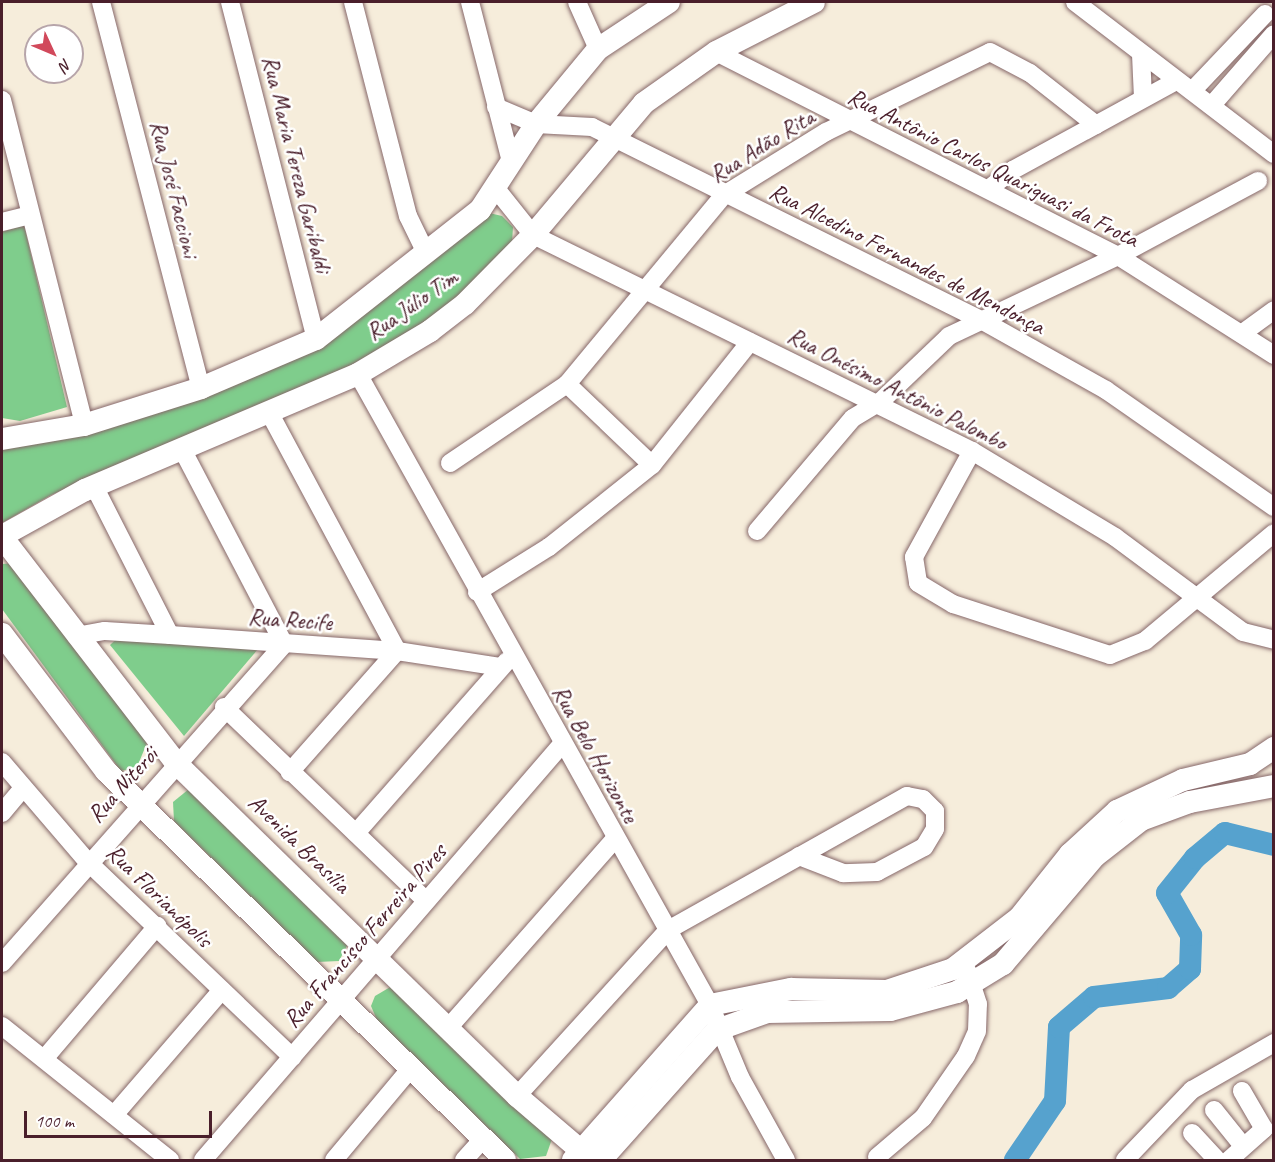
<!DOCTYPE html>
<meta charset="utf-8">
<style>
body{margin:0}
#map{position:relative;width:1275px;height:1162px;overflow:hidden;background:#f6eddb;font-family:Caveat,sans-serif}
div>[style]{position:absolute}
.green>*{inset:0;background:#7fcd8c}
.river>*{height:22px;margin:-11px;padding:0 11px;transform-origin:11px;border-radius:11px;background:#56a2ce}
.roads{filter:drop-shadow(0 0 2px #866769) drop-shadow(0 0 2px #866769)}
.minor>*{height:18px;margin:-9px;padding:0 9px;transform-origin:9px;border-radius:9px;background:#fff}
.major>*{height:22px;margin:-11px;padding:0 11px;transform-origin:11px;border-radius:11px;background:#fff}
span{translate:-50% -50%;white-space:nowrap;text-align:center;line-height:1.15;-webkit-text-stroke:5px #fff;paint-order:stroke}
.street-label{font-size:24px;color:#4a1f2b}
.frame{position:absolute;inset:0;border:3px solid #4a1f2b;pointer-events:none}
.north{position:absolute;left:24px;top:24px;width:60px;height:60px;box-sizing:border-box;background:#fff;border:2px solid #b7a5aa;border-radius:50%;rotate:134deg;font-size:16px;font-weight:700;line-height:24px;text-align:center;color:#4a1f2b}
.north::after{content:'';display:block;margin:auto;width:21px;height:27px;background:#d1495b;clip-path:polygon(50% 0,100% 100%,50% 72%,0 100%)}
.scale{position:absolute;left:24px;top:1111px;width:188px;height:27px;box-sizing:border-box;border:3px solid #4a1f2b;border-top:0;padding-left:8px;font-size:18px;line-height:21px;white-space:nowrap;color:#4a1f2b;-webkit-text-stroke:4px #fff;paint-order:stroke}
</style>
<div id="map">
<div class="green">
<div style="clip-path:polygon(485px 212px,502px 216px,513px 227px,512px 243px,463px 297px,366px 360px,51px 495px,2px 523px,2px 443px,230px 383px)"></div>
<div style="clip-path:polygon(24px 225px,67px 407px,20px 421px,2px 418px,2px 232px)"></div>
<div style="clip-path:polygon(15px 563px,149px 738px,137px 767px,121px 771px,2px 609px,2px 564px)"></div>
<div style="clip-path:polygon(123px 633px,259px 648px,184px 736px,110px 645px)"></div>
<div style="clip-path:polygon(189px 789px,349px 942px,339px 961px,317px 962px,174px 821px,173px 802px)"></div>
<div style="clip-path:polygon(392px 986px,552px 1139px,546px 1156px,520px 1159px,377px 1020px,371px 1006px,375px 996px)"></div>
</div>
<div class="river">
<div style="left:1015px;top:1160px;width:71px;rotate:-55.9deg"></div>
<div style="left:1055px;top:1101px;width:74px;rotate:-86.9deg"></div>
<div style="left:1059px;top:1027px;width:46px;rotate:-40.6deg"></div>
<div style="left:1094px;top:997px;width:75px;rotate:-6.9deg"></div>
<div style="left:1168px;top:988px;width:29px;rotate:-41deg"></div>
<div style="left:1190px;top:969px;width:34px;rotate:-88deg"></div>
<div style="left:1191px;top:935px;width:48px;rotate:-119.7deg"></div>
<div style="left:1167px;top:893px;width:45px;rotate:-51.3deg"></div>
<div style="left:1195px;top:858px;width:39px;rotate:-40deg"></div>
<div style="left:1225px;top:833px;width:50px;rotate:13.8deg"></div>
</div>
<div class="roads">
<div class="minor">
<div style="left:101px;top:2px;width:399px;rotate:75.5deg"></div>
<div style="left:230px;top:2px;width:348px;rotate:75.7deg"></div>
<div style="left:353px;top:2px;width:221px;rotate:75.6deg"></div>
<div style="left:408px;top:216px;width:41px;rotate:64.1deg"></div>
<div style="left:470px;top:2px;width:165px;rotate:75.6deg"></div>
<div style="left:577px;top:2px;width:51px;rotate:65.9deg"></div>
<div style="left:1075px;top:2px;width:250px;rotate:37.4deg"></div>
<div style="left:716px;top:52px;width:451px;rotate:26.9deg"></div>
<div style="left:1118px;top:256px;width:185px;rotate:32.4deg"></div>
<div style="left:1141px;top:54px;width:44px;rotate:87.4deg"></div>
<div style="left:1192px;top:91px;width:106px;rotate:-46.5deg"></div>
<div style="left:2px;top:100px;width:335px;rotate:75.8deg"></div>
<div style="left:1212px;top:105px;width:94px;rotate:-48.9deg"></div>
<div style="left:496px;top:107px;width:43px;rotate:23deg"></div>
<div style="left:536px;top:124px;width:56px;rotate:3.1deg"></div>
<div style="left:592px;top:127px;width:436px;rotate:26.4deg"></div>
<div style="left:983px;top:321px;width:141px;rotate:29.3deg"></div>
<div style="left:1106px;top:390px;width:205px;rotate:34.9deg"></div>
<div style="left:991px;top:187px;width:28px;rotate:-38deg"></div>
<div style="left:1013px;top:170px;width:186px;rotate:-28.6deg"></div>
<div style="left:497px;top:190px;width:58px;rotate:51.3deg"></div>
<div style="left:533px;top:235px;width:489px;rotate:26.2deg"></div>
<div style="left:972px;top:451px;width:167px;rotate:31deg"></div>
<div style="left:1115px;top:537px;width:159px;rotate:36.6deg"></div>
<div style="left:1243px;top:632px;width:32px;rotate:14deg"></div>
<div style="left:2px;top:222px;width:29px;rotate:-14deg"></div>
<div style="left:1244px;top:332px;width:37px;rotate:-36deg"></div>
<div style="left:358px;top:374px;width:723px;rotate:60.85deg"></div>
<div style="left:710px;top:1005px;width:78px;rotate:67.4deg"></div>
<div style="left:740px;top:1077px;width:95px;rotate:61deg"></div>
<div style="left:567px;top:384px;width:117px;rotate:43.6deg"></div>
<div style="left:269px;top:412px;width:271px;rotate:61.8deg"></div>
<div style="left:397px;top:651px;width:162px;rotate:131.5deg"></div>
<div style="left:972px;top:451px;width:121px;rotate:118.7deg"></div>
<div style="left:914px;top:557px;width:26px;rotate:81deg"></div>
<div style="left:918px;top:583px;width:41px;rotate:31deg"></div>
<div style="left:953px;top:604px;width:165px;rotate:18deg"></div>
<div style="left:1110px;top:655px;width:38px;rotate:-22deg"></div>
<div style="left:1145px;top:641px;width:168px;rotate:-39.9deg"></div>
<div style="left:450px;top:463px;width:141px;rotate:-34deg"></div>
<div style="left:567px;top:384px;width:246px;rotate:-50.3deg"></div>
<div style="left:724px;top:195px;width:120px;rotate:-31.7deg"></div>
<div style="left:826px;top:132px;width:182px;rotate:-26deg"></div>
<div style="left:990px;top:52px;width:45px;rotate:27.7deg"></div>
<div style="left:1030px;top:73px;width:84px;rotate:38.2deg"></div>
<div style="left:94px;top:486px;width:167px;rotate:63deg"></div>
<div style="left:757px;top:531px;width:148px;rotate:-49.7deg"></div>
<div style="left:853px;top:418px;width:31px;rotate:-31deg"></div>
<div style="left:880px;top:402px;width:95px;rotate:-43.7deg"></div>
<div style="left:949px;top:336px;width:187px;rotate:-25.3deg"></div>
<div style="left:1118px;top:256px;width:159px;rotate:-28.2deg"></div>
<div style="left:477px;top:592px;width:85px;rotate:-32deg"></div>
<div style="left:549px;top:547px;width:132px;rotate:-38.5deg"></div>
<div style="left:652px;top:465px;width:157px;rotate:-51.5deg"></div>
<div style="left:76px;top:636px;width:29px;rotate:-10deg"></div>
<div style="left:105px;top:631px;width:65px;rotate:3.5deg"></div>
<div style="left:170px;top:635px;width:228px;rotate:4deg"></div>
<div style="left:397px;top:651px;width:104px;rotate:8.8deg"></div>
<div style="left:224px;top:707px;width:280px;rotate:43.8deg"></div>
<div style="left:2px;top:762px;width:130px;rotate:49.4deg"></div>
<div style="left:87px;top:861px;width:284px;rotate:43.7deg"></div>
<div style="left:2px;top:813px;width:31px;rotate:-50deg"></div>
<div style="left:356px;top:833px;width:229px;rotate:-48.7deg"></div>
<div style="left:2px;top:963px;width:426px;rotate:-48.5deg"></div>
<div style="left:284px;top:644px;width:220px;rotate:-117.6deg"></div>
<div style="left:2px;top:1026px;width:215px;rotate:38.6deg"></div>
<div style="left:449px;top:1027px;width:251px;rotate:-48.6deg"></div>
<div style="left:44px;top:1059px;width:175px;rotate:-49.6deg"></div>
<div style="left:517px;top:1096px;width:224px;rotate:-47.7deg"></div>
<div style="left:668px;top:930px;width:274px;rotate:-29.3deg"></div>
<div style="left:907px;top:796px;width:16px;rotate:11deg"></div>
<div style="left:923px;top:799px;width:17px;rotate:45deg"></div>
<div style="left:935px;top:811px;width:18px;rotate:90deg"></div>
<div style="left:935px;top:829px;width:21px;rotate:121deg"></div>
<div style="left:924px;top:847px;width:53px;rotate:152deg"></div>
<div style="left:877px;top:872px;width:34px;rotate:178deg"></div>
<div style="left:843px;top:873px;width:47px;rotate:-158.9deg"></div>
<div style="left:1214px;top:1110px;width:46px;rotate:51.1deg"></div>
<div style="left:114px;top:1115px;width:165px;rotate:-49.2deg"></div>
<div style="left:1192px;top:1133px;width:37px;rotate:47deg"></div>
<div style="left:877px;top:1157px;width:60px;rotate:-40.3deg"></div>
<div style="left:923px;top:1118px;width:75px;rotate:-55.3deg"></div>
<div style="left:966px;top:1056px;width:27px;rotate:-66deg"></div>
<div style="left:977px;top:1031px;width:27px;rotate:-88deg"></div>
<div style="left:978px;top:1004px;width:35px;rotate:-108deg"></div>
<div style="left:203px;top:1160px;width:551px;rotate:-49.2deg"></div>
<div style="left:334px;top:1160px;width:119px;rotate:-50.1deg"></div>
<div style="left:464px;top:1160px;width:28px;rotate:-48deg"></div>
<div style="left:1125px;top:1160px;width:97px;rotate:-46.3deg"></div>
<div style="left:1192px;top:1090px;width:95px;rotate:-29.8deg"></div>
<div style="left:1229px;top:1160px;width:47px;rotate:-41.5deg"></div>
<div style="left:1264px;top:1129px;width:44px;rotate:-120.1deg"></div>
</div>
<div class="major">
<div style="left:2px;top:439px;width:83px;rotate:-9.7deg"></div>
<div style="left:84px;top:425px;width:123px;rotate:-17.5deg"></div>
<div style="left:201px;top:388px;width:125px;rotate:-23.1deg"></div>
<div style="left:316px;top:339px;width:209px;rotate:-38.2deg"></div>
<div style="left:480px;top:210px;width:103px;rotate:-56.9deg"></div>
<div style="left:536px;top:124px;width:97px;rotate:-50.4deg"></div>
<div style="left:598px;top:49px;width:85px;rotate:-33.5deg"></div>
<div style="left:2px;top:536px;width:95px;rotate:-29deg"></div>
<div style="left:85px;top:490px;width:297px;rotate:-23deg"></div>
<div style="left:358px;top:374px;width:84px;rotate:-30.8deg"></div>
<div style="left:430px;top:331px;width:44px;rotate:-37.6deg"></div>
<div style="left:465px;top:304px;width:97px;rotate:-45.4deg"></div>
<div style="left:533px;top:235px;width:172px;rotate:-49.9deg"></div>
<div style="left:644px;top:103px;width:88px;rotate:-35.3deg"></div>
<div style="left:716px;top:52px;width:110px;rotate:-27deg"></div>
<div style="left:2px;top:537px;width:284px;rotate:52.4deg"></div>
<div style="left:175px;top:762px;width:478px;rotate:44.3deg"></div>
<div style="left:517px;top:1096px;width:99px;rotate:40.5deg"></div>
<div style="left:2px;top:634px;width:172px;rotate:52.8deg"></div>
<div style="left:106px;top:771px;width:557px;rotate:44.27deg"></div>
<div style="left:573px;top:1160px;width:207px;rotate:-48.5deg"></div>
<div style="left:710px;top:1005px;width:83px;rotate:-11.2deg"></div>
<div style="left:791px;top:989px;width:96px;rotate:1.2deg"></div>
<div style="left:887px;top:991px;width:70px;rotate:-18.4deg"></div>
<div style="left:953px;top:969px;width:83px;rotate:-37.7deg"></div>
<div style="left:1019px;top:918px;width:82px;rotate:-51.4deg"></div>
<div style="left:1070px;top:854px;width:64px;rotate:-42.5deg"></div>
<div style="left:1117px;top:811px;width:73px;rotate:-25.2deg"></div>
<div style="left:1183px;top:780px;width:69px;rotate:-13.4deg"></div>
<div style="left:1250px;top:764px;width:29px;rotate:-34deg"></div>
<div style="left:601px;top:1160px;width:174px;rotate:-48.3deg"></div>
<div style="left:717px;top:1030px;width:53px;rotate:-19.8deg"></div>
<div style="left:767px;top:1012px;width:123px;rotate:-0.9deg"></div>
<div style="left:890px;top:1010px;width:69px;rotate:-15deg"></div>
<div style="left:957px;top:992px;width:54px;rotate:-31.3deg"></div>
<div style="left:1003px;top:964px;width:142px;rotate:-49.6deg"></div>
<div style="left:1095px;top:856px;width:58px;rotate:-38deg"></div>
<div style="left:1141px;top:820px;width:52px;rotate:-20.2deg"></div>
<div style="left:1190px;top:802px;width:86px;rotate:-10.8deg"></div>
</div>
</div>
<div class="street-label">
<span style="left:762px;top:146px;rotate:-32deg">Rua Adão Rita</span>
<span style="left:296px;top:164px;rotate:76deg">Rua Maria Tereza Garibaldi</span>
<span style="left:993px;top:168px;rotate:27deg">Rua Antônio Carlos Quariguasi da Frota</span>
<span style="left:174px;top:189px;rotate:76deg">Rua José Faccioni</span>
<span style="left:907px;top:259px;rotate:27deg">Rua Alcedino Fernandes de Mendonça</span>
<span style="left:412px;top:305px;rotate:-35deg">Rua Júlio Tim</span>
<span style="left:897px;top:389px;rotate:27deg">Rua Onésimo Antônio Palombo</span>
<span style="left:290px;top:620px;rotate:4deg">Rua Recife</span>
<span style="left:595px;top:754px;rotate:61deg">Rua Belo Horizonte</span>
<span style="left:123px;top:785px;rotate:-48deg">Rua Niterói</span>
<span style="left:299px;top:844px;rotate:44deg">Avenida Brasília</span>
<span style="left:159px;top:896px;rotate:44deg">Rua Florianópolis</span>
<span style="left:365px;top:936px;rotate:-49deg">Rua Francisco Ferreira Pires</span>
</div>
<div class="frame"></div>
<div class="north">N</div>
<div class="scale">100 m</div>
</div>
